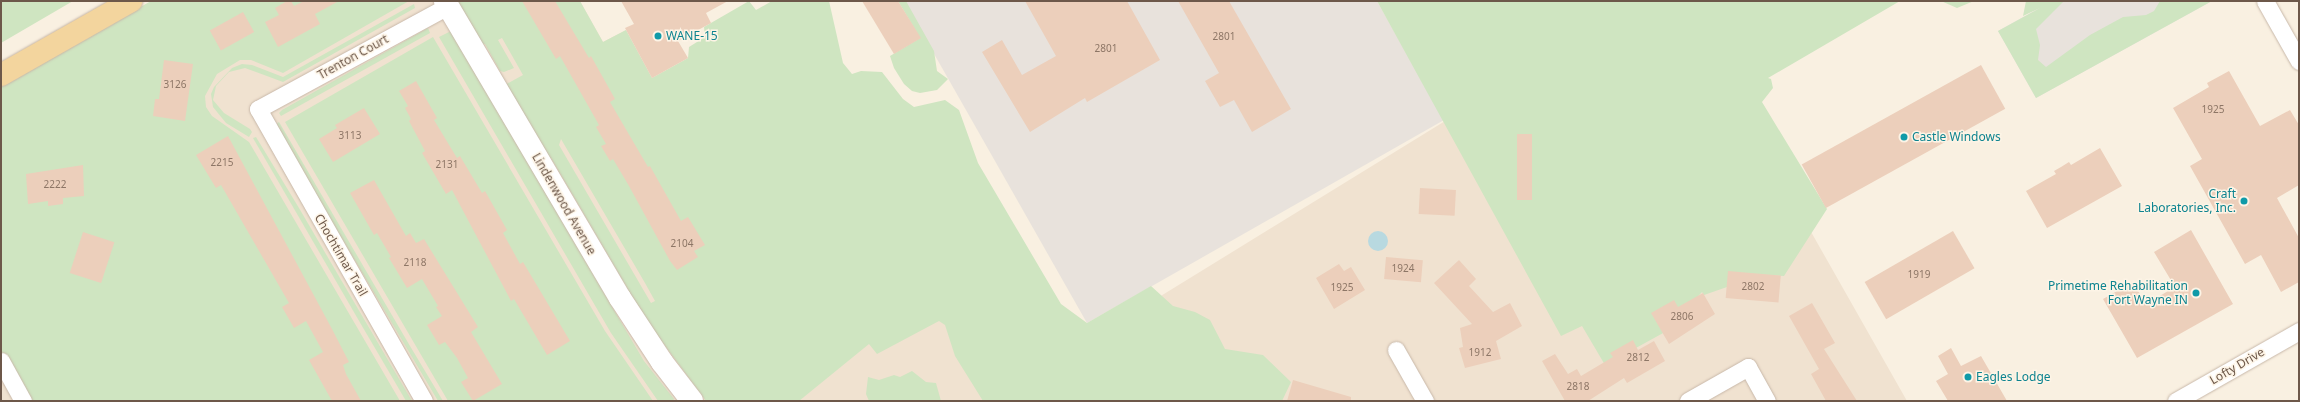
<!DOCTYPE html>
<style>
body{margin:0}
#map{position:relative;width:2300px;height:402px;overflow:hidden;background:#f9f0e1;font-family:"Noto Sans",sans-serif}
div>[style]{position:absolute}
.residential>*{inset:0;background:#f0e2d0}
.industrial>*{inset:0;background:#e8e2dc}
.green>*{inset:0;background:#cfe5c1}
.water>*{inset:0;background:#b8d9e0}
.round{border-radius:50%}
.building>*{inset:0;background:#eccfbb;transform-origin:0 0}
.roads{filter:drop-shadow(0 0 1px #c8b8a9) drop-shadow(0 0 1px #c8b8a9)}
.street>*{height:17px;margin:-8.5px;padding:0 8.5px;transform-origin:8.5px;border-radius:8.5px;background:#fff}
.secondary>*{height:22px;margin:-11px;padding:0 11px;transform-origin:11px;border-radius:11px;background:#fff}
.primary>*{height:22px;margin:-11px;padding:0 11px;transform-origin:11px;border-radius:11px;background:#f3d59e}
.dots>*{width:11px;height:11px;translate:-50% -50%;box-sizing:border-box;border:2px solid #fdf4e6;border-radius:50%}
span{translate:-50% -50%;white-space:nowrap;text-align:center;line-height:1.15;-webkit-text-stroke:3px #fdf4e6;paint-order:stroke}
.number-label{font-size:10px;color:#8d7666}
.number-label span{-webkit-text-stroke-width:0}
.culture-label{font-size:12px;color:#0d838f}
.left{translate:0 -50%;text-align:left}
.right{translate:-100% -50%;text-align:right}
.street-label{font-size:12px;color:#6d584a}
.frame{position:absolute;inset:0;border:2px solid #6d584a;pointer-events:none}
</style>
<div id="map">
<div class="residential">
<div style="clip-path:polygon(162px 1px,580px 1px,603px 42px,626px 30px,652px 78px,663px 72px,926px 300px,1086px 342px,1463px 110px,1806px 223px,1907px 401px,1px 401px,1px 92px)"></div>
</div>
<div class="industrial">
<div style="clip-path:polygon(904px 1px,1377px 1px,1444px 120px,1087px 323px)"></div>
<div style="clip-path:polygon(2052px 1px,2212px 1px,2036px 98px,1998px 31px)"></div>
</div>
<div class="green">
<div style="clip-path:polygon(1px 1px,73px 1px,1px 43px)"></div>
<div style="clip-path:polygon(151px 1px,409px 1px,283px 73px,251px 60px,240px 60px,217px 74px,205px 96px,206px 107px,212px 116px,249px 142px,400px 401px,17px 401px,1px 368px,1px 86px)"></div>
<div style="clip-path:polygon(evenodd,455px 1px,580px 1px,603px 42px,626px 30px,652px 78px,688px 58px,689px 47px,705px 37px,704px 27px,749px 1px,756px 10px,772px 1px,829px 1px,843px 63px,852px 74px,861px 71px,882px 72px,903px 99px,914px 107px,945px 100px,959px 110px,978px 163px,1061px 304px,1087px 323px,1151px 286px,1173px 306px,1195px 312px,1210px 320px,1225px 349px,1263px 355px,1291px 382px,1282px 401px,983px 401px,955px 356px,945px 325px,939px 321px,877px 354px,869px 344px,799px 401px,706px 401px,646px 320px,551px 158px,545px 159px,501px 87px,523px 75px,502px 38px,498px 40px,514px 68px,504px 72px,500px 71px,485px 44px,477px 45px,455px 1px,561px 139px,645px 283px,655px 301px,651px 303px,559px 145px,561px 139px)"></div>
<div style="clip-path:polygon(898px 1px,906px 1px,934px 51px,937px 71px,948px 79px,937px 90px,920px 93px,912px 91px,904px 84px,894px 68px,890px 56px,920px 38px)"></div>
<div style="clip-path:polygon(1377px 1px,1900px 1px,1768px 78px,1771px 79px,1773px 88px,1762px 102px,1827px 209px,1784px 276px,1729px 273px,1727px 287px,1704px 295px,1702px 292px,1665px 332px,1605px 365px,1582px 326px,1561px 336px)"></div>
<div style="clip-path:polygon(1941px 1px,1974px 1px,1957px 8px)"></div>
<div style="clip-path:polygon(2026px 1px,2064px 1px,2036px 29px,2040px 45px,2038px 60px,2046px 67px,2090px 35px,2123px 17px,2146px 15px,2154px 11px,2160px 1px,2212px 1px,2036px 98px,1998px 31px,2040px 8px,2023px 16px)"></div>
<div style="clip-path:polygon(414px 4px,415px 8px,283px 82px,245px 68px,229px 72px,216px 86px,213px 100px,224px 113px,250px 129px,252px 132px,249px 137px,226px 123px,213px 107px,211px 94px,214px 87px,232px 68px,242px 64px,252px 65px,283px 77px)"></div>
<div style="clip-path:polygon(428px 28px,430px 33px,281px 116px,279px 113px,282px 110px)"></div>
<div style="clip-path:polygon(451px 31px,628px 334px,644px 361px,674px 399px,673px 401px,658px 401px,611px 333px,439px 37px)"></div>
<div style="clip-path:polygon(433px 37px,605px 331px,653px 401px,448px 401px,285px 122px)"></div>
<div style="clip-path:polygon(279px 122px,410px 346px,443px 401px,438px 401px,275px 125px)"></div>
<div style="clip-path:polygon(256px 137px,299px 208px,412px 401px,406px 401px,362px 326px,253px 138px)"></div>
<div style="clip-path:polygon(912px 371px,926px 382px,936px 383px,941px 401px,869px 401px,866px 394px,868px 377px,879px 380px,894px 375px,900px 377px)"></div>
</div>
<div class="water">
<div class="round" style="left:1368px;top:231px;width:20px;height:20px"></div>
</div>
<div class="building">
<div style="clip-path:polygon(287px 1px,291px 1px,294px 6px,304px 1px,339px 1px,315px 14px,320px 24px,278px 47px,265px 22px,279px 15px,275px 8px)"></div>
<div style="clip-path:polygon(522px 1px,555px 1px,589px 58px,591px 56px,615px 99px,610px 102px,648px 167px,650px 166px,681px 221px,688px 217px,705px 245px,694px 251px,698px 257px,677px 270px,670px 261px,629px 186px,613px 159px,610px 161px,601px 146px,606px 144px,596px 127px,599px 125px,560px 56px,556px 59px)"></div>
<div style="clip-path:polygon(621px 1px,728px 1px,706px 13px,711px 23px,678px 41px,688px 58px,652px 78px,625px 28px,634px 24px)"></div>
<div style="clip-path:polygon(862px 1px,898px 1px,921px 38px,894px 54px)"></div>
<div style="clip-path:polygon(1025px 1px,1127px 1px,1160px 60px,1087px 102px,1085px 98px,1030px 132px,982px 52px,1002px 40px,1022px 75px,1056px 56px)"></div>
<div style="clip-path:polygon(1178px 1px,1229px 1px,1291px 109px,1252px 132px,1234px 100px,1220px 107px,1205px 81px,1219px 73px)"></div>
<div style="left:243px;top:12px;width:23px;height:38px;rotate:61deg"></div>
<div style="clip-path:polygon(164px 60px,193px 64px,185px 121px,153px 116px,155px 99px,159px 99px)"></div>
<div style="left:1981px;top:65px;width:50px;height:205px;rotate:61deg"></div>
<div style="clip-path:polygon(2229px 71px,2260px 126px,2290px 110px,2299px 125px,2299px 185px,2277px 198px,2299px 238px,2299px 282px,2281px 292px,2261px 255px,2245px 264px,2190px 166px,2202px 159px,2173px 108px,2209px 87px,2207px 83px)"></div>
<div style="clip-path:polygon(416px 81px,437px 118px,434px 120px,457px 158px,460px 156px,482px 193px,485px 191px,507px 230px,503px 233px,520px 264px,523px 262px,570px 341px,547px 355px,514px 299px,511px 301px,452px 190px,446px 194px,422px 153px,425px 151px,409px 121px,411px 119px,405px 108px,408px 106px,399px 91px)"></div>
<div style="clip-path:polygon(364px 108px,380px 134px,333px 162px,319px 139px,337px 128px,335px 125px)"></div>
<div style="left:1517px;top:134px;width:15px;height:66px"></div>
<div style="clip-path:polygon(228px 136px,332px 329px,349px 362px,343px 365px,346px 374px,361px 401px,332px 401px,309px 360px,323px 352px,306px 321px,294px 328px,282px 307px,289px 303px,221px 185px,216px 188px,196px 155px)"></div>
<div style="clip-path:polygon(2100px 148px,2122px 186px,2047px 228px,2026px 191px,2056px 174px,2054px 171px,2061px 167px,2069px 162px,2071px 165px)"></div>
<div style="clip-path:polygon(83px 165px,84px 196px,63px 198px,63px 204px,48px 206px,48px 201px,28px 204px,26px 174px)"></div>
<div style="clip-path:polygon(374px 180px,406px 236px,410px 233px,416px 243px,424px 239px,478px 327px,471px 332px,502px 384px,473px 401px,461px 382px,468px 378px,457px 358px,445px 342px,439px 345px,427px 325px,442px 316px,436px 307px,438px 306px,422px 279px,407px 288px,389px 258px,391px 257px,377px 233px,374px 235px,350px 193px)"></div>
<div style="left:1420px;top:188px;width:36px;height:26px;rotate:3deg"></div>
<div style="clip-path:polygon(2191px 230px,2233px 304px,2137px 358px,2103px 299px,2133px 282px,2146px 304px,2175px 287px,2154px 252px)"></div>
<div style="left:1953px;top:231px;width:43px;height:102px;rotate:60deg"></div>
<div style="left:83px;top:232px;width:33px;height:43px;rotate:18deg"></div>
<div style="left:1386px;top:257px;width:37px;height:22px;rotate:5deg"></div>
<div style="clip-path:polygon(1459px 260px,1476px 279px,1469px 286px,1493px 312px,1510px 303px,1522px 326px,1496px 341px,1501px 359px,1465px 368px,1459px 348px,1463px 347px,1460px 328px,1472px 324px,1434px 283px)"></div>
<div style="clip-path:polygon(1339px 264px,1344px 271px,1351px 267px,1365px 290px,1334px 309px,1316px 278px)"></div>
<div style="left:1728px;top:271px;width:53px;height:27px;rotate:5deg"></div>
<div style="clip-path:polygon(1703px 293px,1715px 314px,1669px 344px,1651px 313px,1674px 300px,1678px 307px)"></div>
<div style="clip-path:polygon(1812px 303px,1835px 343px,1824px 349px,1857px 401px,1826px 401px,1811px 374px,1819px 369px,1789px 316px)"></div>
<div style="clip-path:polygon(1633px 340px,1638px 350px,1654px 341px,1665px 361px,1627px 383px,1624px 378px,1588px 401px,1565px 401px,1542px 361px,1555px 354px,1568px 374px,1577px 369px,1581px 376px,1613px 357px,1610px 353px)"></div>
<div style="clip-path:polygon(1951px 348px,1961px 366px,1981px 356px,2007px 401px,1948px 401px,1936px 381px,1948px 374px,1938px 356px)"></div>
<div style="clip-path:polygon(1293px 380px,1351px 397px,1351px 401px,1287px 401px)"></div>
</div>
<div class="roads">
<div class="street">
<div style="left:2265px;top:1px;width:69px;rotate:60.5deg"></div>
<div style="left:1396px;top:350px;width:59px;rotate:60.4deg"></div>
<div style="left:1px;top:361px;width:46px;rotate:61.2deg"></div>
<div style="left:424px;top:401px;width:336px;rotate:-119.6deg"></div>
<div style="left:258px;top:109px;width:216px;rotate:-28.5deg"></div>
<div style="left:1688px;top:401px;width:69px;rotate:-29.5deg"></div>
<div style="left:1748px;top:367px;width:39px;rotate:61deg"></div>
<div style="left:2176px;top:401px;width:142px;rotate:-29.6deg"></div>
</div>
<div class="secondary">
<div style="left:445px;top:1px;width:345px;rotate:59.5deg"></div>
<div style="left:620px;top:298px;width:77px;rotate:56.7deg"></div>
<div style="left:662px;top:362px;width:49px;rotate:52.4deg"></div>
</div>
<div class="primary">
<div style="left:1px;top:75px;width:150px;rotate:-29.6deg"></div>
</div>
</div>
<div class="dots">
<div style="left:658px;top:36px;background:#0f9aa8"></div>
<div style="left:1904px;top:137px;background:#0f9aa8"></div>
<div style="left:2244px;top:201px;background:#0f9aa8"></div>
<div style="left:2196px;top:293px;background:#0f9aa8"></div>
<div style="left:1968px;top:377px;background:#0f9aa8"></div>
</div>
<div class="number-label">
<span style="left:1224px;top:37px">2801</span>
<span style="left:1106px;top:49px">2801</span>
<span style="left:175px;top:85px">3126</span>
<span style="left:2213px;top:110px">1925</span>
<span style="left:350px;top:136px">3113</span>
<span style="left:222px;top:163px">2215</span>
<span style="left:447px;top:165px">2131</span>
<span style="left:55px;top:185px">2222</span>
<span style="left:682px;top:244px">2104</span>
<span style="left:415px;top:263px">2118</span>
<span style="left:1403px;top:269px">1924</span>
<span style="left:1919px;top:275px">1919</span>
<span style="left:1753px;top:287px">2802</span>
<span style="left:1342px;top:288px">1925</span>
<span style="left:1682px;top:317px">2806</span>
<span style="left:1480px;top:353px">1912</span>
<span style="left:1638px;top:358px">2812</span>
<span style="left:1578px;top:387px">2818</span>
</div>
<div class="culture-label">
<span class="left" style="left:666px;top:36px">WANE-15</span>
<span class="left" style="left:1912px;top:137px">Castle Windows</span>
<span class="right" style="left:2236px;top:201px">Craft<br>Laboratories, Inc.</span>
<span class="right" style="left:2188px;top:293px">Primetime Rehabilitation<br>Fort Wayne IN</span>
<span class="left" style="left:1976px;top:377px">Eagles Lodge</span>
</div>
<div class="street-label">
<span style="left:353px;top:57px;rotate:-29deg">Trenton Court</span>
<span style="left:564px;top:204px;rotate:60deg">Lindenwood Avenue</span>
<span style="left:341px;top:255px;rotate:60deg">Chochtimar Trail</span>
<span style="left:2237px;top:366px;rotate:-30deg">Lofty Drive</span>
</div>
<div class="frame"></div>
</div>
